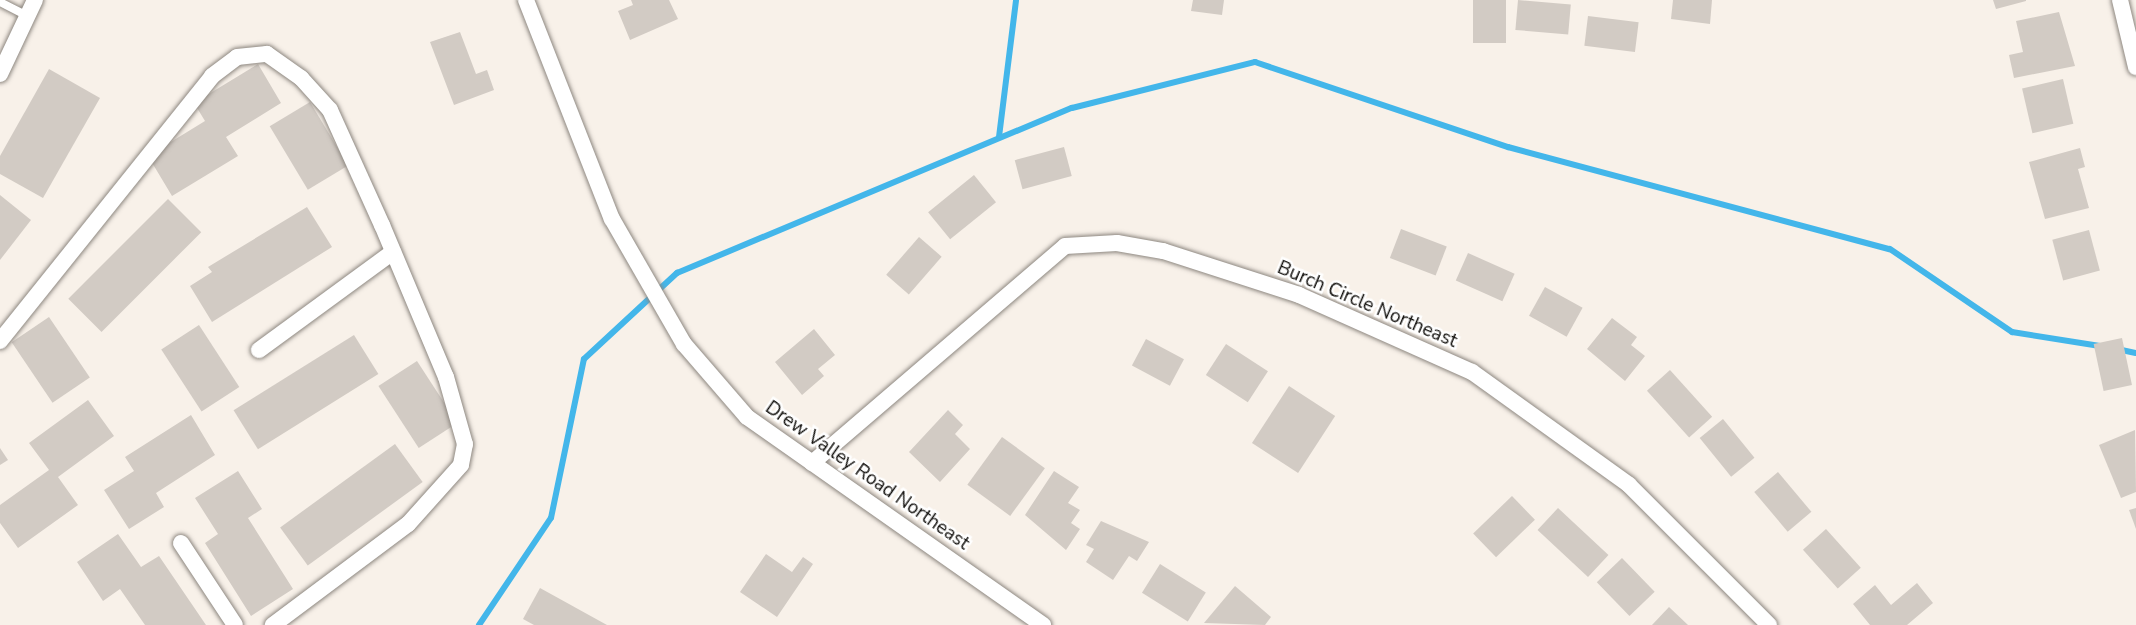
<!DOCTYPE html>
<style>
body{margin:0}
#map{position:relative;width:2136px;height:625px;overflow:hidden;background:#f8f1e9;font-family:"Nunito Sans",sans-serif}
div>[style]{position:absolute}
.stream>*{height:6px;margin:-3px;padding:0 3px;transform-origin:3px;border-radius:3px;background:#43b6ea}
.building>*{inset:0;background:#d2cbc4;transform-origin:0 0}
.roads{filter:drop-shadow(0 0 2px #8d8780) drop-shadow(0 0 2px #8d8780)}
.lane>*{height:8px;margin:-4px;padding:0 4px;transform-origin:4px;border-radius:4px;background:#fff}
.street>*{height:16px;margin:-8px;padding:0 8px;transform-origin:8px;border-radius:8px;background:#fff}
span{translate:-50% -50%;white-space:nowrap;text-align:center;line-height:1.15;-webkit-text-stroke:5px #fff;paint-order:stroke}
.street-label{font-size:19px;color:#0f0d0a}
</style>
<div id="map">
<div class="stream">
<div style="left:999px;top:137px;width:138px;rotate:-82.9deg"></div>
<div style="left:2117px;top:349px;width:19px;rotate:12deg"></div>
<div style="left:479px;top:625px;width:129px;rotate:-56.1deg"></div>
<div style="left:551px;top:518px;width:162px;rotate:-78.3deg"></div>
<div style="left:584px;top:359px;width:127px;rotate:-42.8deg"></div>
<div style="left:677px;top:273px;width:428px;rotate:-22.7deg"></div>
<div style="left:1072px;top:108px;width:189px;rotate:-14.1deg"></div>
<div style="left:1255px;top:62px;width:267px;rotate:18.6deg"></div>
<div style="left:1508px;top:147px;width:395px;rotate:15deg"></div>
<div style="left:1890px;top:249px;width:148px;rotate:34.2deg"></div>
<div style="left:2012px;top:332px;width:89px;rotate:9deg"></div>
</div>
<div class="building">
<div style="clip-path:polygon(631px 0,669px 0,678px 19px,630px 40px,618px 11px,633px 5px)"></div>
<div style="clip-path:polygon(1193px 0,1224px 0,1222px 15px,1191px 11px)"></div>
<div style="left:1473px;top:0;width:33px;height:43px"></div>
<div style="left:1518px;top:0;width:53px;height:30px;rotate:5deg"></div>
<div style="clip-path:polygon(1673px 0,1712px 0,1710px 24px,1671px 19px)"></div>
<div style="clip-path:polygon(1993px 0,2026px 0,2026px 1px,1996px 9px)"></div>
<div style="clip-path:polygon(2059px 12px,2075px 66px,2014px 78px,2009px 55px,2023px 52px,2016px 21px)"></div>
<div style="left:1588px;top:16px;width:51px;height:30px;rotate:7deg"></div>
<div style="clip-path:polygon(460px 32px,476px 74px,487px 70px,494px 90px,454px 105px,430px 42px)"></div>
<div style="clip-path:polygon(258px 64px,281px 103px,226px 137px,238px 156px,172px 196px,148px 156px,205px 121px,194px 103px)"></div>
<div style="clip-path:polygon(49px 69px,100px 98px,43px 198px,0 174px,0 156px)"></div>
<div style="left:2063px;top:79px;width:46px;height:42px;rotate:77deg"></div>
<div style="left:310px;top:102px;width:74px;height:47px;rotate:59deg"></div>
<div style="left:1064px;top:147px;width:30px;height:51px;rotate:75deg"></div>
<div style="clip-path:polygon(2080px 148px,2085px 167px,2078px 169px,2089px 208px,2045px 219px,2029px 162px)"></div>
<div style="left:974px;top:175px;width:35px;height:59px;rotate:51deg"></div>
<div style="clip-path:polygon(0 195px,31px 220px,0 260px)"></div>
<div style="left:168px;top:199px;width:47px;height:141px;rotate:45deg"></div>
<div style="clip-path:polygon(307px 207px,332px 247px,212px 322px,190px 286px,212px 272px,208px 267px)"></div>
<div style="left:1401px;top:229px;width:49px;height:31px;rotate:21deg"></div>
<div style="left:2089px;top:230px;width:42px;height:38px;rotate:75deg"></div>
<div style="left:919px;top:237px;width:30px;height:50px;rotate:41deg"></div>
<div style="left:1468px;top:253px;width:51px;height:30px;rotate:24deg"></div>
<div style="left:1545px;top:287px;width:43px;height:33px;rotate:29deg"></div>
<div style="left:49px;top:317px;width:73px;height:45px;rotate:56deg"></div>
<div style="clip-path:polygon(1612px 318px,1637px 337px,1631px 345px,1645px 356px,1625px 381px,1587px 349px)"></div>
<div style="left:199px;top:325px;width:74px;height:45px;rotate:57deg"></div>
<div style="clip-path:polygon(814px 329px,835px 355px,818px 369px,824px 376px,802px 395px,775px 362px)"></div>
<div style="left:354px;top:335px;width:46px;height:142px;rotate:58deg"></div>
<div style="left:2122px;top:338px;width:48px;height:29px;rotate:78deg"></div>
<div style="left:1146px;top:339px;width:43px;height:30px;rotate:28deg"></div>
<div style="left:1226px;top:344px;width:50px;height:37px;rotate:33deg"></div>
<div style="left:417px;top:361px;width:74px;height:46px;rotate:57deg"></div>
<div style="left:1670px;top:370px;width:63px;height:31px;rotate:48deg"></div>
<div style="left:1289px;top:386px;width:55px;height:68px;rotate:33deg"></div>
<div style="clip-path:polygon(88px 400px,114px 436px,58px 477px,78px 505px,18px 548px,0 523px,0 505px,49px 470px,29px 443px)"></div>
<div style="clip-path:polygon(948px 410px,963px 425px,955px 434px,970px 449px,940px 482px,909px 452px)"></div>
<div style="clip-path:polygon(191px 415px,215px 455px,156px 493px,164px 507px,129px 529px,104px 490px,134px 471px,125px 457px)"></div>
<div style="left:1723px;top:419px;width:50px;height:30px;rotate:51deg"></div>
<div style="clip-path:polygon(2135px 430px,2136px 492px,2121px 498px,2099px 445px)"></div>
<div style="left:1002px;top:437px;width:53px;height:59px;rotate:36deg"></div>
<div style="left:395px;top:444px;width:47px;height:142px;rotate:54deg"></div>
<div style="clip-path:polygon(0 448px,8px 460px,0 465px)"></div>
<div style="clip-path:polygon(238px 471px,262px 509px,248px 518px,293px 589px,251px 616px,205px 543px,218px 534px,195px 498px)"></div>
<div style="clip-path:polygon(1054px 471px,1079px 487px,1068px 503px,1080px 510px,1071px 523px,1080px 529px,1066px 550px,1025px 515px)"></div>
<div style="left:1778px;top:472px;width:52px;height:31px;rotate:50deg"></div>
<div style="left:1512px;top:496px;width:33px;height:54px;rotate:46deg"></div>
<div style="left:1558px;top:508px;width:69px;height:30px;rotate:43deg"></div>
<div style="clip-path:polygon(2136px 508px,2136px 529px,2129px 510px)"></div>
<div style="clip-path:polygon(1101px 521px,1149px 542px,1137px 561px,1129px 556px,1113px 580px,1086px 562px,1094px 549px,1086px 545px)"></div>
<div style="left:1826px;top:529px;width:52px;height:31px;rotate:48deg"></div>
<div style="clip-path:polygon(118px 534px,141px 567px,159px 556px,206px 625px,145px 625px,120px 589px,103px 601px,77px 562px)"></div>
<div style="clip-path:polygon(766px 554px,792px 572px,803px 557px,813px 564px,777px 617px,740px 592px)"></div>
<div style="left:1622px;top:558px;width:47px;height:35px;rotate:46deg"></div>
<div style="left:1160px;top:564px;width:54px;height:34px;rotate:32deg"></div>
<div style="clip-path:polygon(1917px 583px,1933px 603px,1907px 625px,1870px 625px,1853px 604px,1875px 585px,1891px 605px)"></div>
<div style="clip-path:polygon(1235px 586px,1271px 617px,1265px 625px,1204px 623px)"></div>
<div style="clip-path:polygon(540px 588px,607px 625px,534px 625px,523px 619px)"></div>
<div style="clip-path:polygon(1669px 607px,1688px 625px,1652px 625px)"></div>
</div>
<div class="roads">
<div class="lane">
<div style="left:0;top:2px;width:30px;rotate:27deg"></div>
</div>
<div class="street">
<div style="left:526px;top:0;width:235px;rotate:68.6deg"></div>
<div style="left:612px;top:219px;width:144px;rotate:60.1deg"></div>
<div style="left:684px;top:344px;width:96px;rotate:49.2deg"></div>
<div style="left:747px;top:417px;width:362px;rotate:35.1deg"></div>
<div style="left:2120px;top:0;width:69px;rotate:76.6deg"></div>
<div style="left:0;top:74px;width:82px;rotate:-64.7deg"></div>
<div style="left:0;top:341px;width:339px;rotate:-51.3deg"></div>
<div style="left:212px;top:76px;width:31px;rotate:-37deg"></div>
<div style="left:237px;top:57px;width:30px;rotate:-6deg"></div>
<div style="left:267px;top:54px;width:42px;rotate:35.2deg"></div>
<div style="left:301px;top:78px;width:43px;rotate:47.8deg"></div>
<div style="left:330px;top:110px;width:126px;rotate:65.7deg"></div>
<div style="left:382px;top:225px;width:165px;rotate:67.2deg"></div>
<div style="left:446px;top:377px;width:70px;rotate:74.2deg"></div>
<div style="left:465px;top:444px;width:21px;rotate:101deg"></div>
<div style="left:461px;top:465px;width:79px;rotate:131.9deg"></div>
<div style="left:408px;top:524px;width:169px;rotate:143.2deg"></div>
<div style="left:259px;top:350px;width:166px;rotate:-36.2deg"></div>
<div style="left:812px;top:463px;width:333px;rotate:-40.6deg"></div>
<div style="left:1065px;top:246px;width:52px;rotate:-3.3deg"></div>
<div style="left:1117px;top:243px;width:47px;rotate:9.9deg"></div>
<div style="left:1163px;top:251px;width:143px;rotate:17.9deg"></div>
<div style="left:1299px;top:295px;width:189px;rotate:24deg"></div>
<div style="left:1472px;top:372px;width:193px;rotate:35.7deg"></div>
<div style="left:1629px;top:485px;width:198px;rotate:45deg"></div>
<div style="left:181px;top:543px;width:98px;rotate:56.6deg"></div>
</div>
</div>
<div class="street-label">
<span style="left:1367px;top:305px;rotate:23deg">Burch Circle Northeast</span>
<span style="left:867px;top:476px;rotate:35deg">Drew Valley Road Northeast</span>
</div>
</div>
